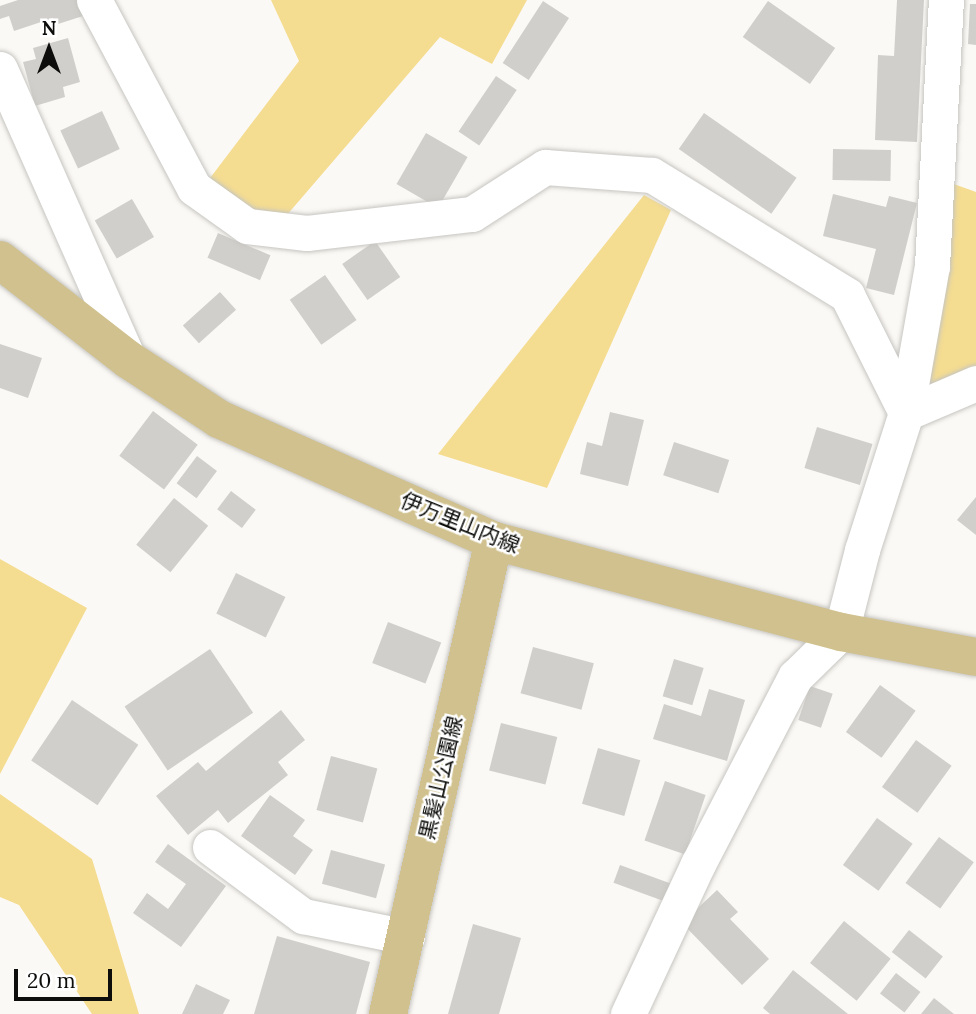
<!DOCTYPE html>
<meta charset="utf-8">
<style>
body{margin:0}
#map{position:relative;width:976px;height:1014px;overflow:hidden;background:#fbf9f5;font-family:Lora,"Noto Sans JP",serif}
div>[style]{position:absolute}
.green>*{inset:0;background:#f4dc91}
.building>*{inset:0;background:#d1cfcb;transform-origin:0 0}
.roads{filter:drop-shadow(0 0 2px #c6c5c1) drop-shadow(0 0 2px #c6c5c1)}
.minor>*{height:35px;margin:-17.5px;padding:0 17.5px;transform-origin:17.5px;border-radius:17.5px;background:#fff}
.major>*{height:38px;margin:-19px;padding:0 19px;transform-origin:19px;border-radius:19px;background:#d0c18e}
span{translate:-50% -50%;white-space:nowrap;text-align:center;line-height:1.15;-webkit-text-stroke:5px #fff;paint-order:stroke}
.street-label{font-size:21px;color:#0d0d0b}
.north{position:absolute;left:14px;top:14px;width:70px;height:70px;-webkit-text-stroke:5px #fff;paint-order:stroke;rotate:0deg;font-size:19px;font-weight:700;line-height:28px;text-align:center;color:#0d0d0b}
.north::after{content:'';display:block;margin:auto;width:24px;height:32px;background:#0d0d0b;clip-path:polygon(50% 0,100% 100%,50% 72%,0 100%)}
.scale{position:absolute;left:14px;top:969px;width:98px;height:32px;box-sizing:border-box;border:4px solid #0d0d0b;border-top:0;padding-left:9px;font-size:21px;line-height:24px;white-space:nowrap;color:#0d0d0b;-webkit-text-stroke:5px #fff;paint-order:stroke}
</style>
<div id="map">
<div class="green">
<div style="clip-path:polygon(271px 0,527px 0,492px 64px,440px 37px,280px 223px,204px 186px,299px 61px)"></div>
<div style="clip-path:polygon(951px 183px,976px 192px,976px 377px,928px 384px)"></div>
<div style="clip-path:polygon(644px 195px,671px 210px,547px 488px,438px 454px)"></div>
<div style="clip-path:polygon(0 559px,87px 608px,0 774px)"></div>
<div style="clip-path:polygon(0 794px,92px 859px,139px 1014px,92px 1014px,19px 905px,0 897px)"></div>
</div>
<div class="building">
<div style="clip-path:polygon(18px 0,77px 0,83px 16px,55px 25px,53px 18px,14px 31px,9px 16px,0 19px,0 6px)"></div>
<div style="clip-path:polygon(897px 0,924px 0,917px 142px,875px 140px,878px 55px,894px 56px)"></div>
<div style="left:543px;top:1px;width:31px;height:74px;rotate:33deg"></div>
<div style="left:768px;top:1px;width:82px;height:44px;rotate:35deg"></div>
<div style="clip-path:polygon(970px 4px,976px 4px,976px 45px,968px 44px)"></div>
<div style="clip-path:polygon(68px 38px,80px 82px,63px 87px,65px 97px,35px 106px,23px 62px,36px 59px,33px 48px)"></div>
<div style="left:496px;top:76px;width:25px;height:67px;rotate:34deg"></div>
<div style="left:102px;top:111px;width:42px;height:46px;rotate:65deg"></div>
<div style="left:704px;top:113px;width:113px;height:44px;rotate:35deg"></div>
<div style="left:426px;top:133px;width:48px;height:59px;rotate:30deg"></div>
<div style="left:833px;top:149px;width:58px;height:31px;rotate:1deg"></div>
<div style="clip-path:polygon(833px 194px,886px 207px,889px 196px,917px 203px,894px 295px,866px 288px,876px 249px,823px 236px)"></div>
<div style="left:132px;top:199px;width:44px;height:43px;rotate:60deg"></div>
<div style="left:218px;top:233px;width:57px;height:27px;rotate:23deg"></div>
<div style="left:375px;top:241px;width:44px;height:40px;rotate:55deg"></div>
<div style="left:325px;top:275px;width:55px;height:43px;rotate:55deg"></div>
<div style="left:220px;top:292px;width:24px;height:50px;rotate:48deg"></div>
<div style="clip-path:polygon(0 344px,42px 358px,28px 398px,0 388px)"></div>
<div style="left:153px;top:411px;width:56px;height:56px;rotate:37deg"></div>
<div style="clip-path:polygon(610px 412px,644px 420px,628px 486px,580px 474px,587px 442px,602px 446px)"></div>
<div style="left:817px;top:427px;width:58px;height:43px;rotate:17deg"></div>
<div style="left:674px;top:442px;width:58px;height:35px;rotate:18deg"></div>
<div style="left:197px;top:456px;width:25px;height:34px;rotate:37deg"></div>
<div style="left:231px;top:491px;width:31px;height:23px;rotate:37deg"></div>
<div style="clip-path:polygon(976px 497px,976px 535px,957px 520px)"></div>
<div style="left:174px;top:498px;width:44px;height:60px;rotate:39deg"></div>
<div style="left:236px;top:573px;width:55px;height:45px;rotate:26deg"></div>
<div style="left:388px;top:622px;width:57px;height:44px;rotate:21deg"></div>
<div style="left:533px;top:647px;width:63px;height:48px;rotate:15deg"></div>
<div style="left:210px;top:649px;width:77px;height:103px;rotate:56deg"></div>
<div style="left:674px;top:659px;width:31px;height:39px;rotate:17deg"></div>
<div style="left:880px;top:685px;width:44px;height:58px;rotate:36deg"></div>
<div style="left:810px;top:686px;width:24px;height:36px;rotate:19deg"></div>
<div style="clip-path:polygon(709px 689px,745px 700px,727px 761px,653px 739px,664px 704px,701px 716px)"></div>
<div style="left:72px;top:700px;width:80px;height:73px;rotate:34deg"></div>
<div style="clip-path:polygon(281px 710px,305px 740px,278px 762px,288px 775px,228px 823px,218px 810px,188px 835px,156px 796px,198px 762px,206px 771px)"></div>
<div style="left:501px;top:723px;width:58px;height:49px;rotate:14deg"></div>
<div style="left:916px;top:740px;width:44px;height:58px;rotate:36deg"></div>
<div style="left:598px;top:748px;width:44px;height:58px;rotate:16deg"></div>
<div style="left:331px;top:756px;width:48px;height:56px;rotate:15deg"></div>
<div style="left:665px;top:781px;width:43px;height:63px;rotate:19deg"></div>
<div style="clip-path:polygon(270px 795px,305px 820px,293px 836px,313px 850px,295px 875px,241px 836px)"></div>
<div style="left:877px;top:818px;width:44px;height:58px;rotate:36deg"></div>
<div style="left:939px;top:837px;width:43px;height:57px;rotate:36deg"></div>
<div style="clip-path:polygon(168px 844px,226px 886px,181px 947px,133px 913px,147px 893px,168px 909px,186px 884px,155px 862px)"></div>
<div style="left:331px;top:850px;width:56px;height:35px;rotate:15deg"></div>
<div style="left:620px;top:865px;width:59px;height:19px;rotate:20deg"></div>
<div style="clip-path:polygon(717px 890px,738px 912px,730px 919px,769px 959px,742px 985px,682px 923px)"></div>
<div style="left:844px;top:921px;width:60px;height:54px;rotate:39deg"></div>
<div style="clip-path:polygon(473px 924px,521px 938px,499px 1014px,448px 1014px)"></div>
<div style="left:909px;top:930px;width:43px;height:28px;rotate:38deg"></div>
<div style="clip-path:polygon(277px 936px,370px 962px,356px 1014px,254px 1014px)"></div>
<div style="clip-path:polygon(793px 970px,848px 1014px,770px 1014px,763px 1008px)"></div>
<div style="left:896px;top:973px;width:31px;height:26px;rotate:38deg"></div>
<div style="clip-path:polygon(196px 984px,230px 1000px,223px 1014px,182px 1014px)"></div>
<div style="clip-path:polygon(934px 998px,954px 1014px,921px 1014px)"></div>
</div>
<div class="roads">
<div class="minor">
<div style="left:94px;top:0;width:213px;rotate:62deg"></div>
<div style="left:194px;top:188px;width:65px;rotate:35.6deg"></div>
<div style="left:247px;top:226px;width:60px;rotate:6.7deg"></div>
<div style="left:307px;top:233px;width:166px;rotate:-6.6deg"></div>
<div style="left:472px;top:214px;width:87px;rotate:-32.8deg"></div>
<div style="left:545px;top:167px;width:107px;rotate:4.3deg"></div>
<div style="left:652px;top:175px;width:229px;rotate:31.6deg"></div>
<div style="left:847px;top:295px;width:132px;rotate:63.4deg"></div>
<div style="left:0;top:69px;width:318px;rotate:66.1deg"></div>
<div style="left:906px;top:413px;width:76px;rotate:-23.2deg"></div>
<div style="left:210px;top:847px;width:116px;rotate:36.6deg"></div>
<div style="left:303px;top:916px;width:106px;rotate:11.4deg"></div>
<div style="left:628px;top:1014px;width:166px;rotate:-65deg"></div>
<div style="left:698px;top:864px;width:211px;rotate:-62.6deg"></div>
<div style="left:795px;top:677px;width:64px;rotate:-44.4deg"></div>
<div style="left:841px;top:632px;width:85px;rotate:-75.6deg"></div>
<div style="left:862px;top:550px;width:144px;rotate:-72.2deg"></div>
<div style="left:906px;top:413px;width:149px;rotate:-80deg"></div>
<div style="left:932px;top:266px;width:266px;rotate:-87deg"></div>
</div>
<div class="major">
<div style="left:0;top:260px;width:163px;rotate:37.8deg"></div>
<div style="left:129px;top:360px;width:108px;rotate:33.2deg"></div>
<div style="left:219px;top:419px;width:301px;rotate:23.9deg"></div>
<div style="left:494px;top:541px;width:359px;rotate:14.7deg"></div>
<div style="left:841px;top:632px;width:137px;rotate:10.5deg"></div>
<div style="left:388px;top:1014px;width:485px;rotate:-77.4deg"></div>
</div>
</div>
<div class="street-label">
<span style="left:460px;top:523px;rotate:22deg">伊万里山内線</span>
<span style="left:441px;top:778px;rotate:-77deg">黒髪山公園線</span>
</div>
<div class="north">N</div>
<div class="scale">20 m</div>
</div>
